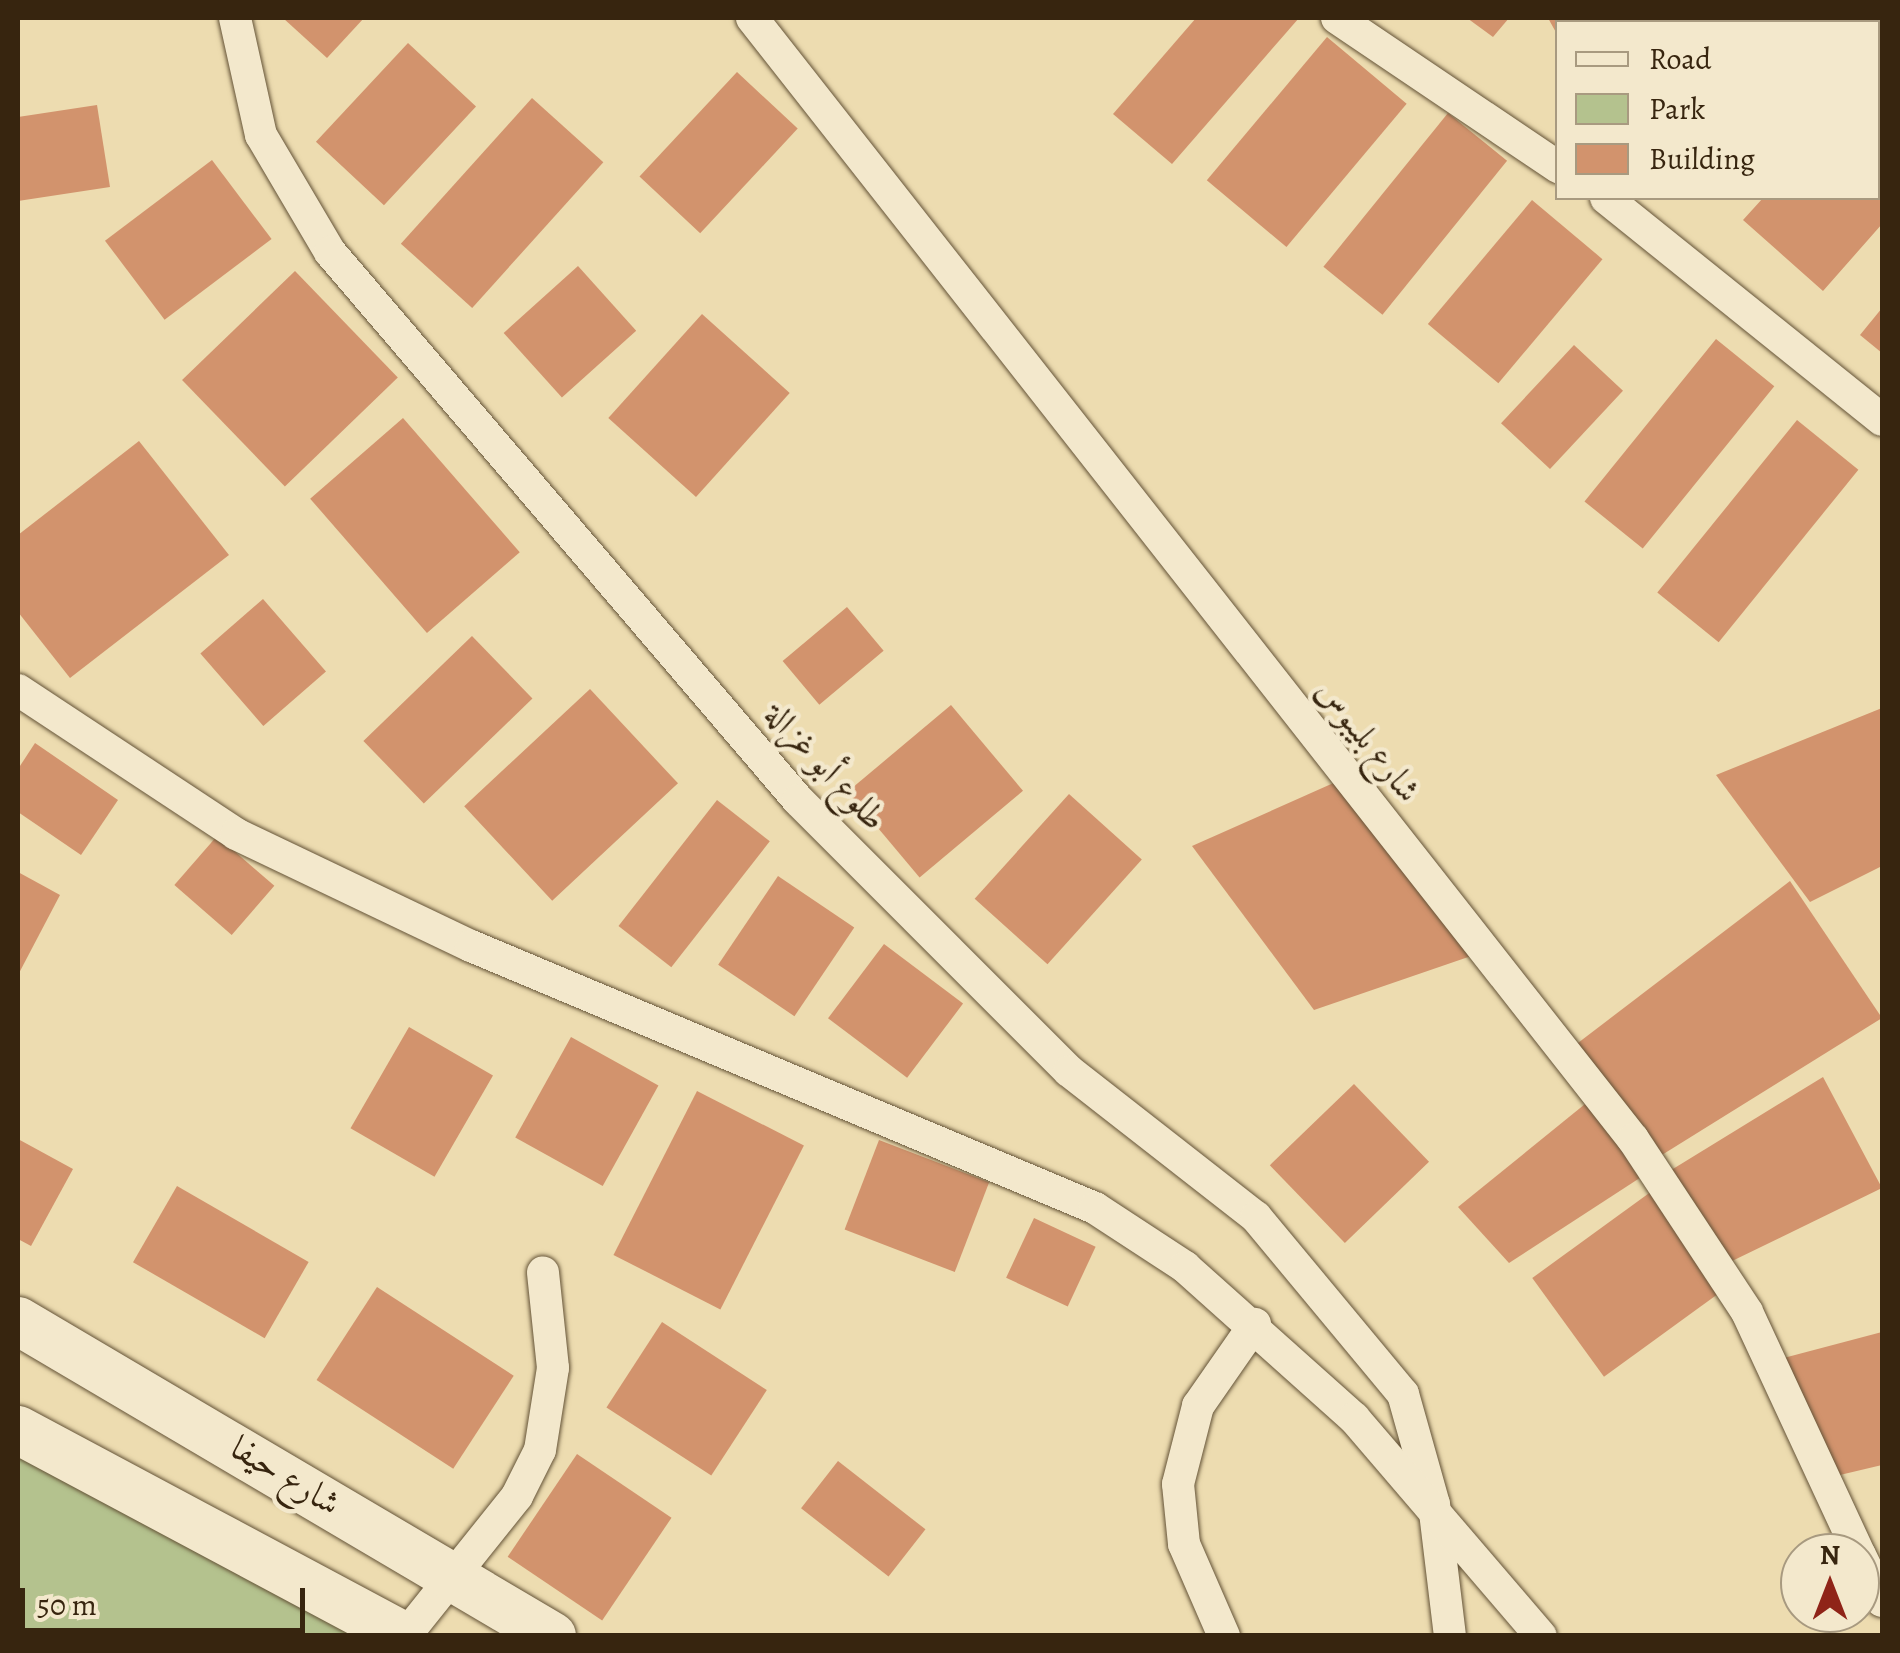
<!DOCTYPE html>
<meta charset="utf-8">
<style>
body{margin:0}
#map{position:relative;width:1900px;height:1653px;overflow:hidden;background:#eddcb0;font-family:Alegreya,Amiri,serif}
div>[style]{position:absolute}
.green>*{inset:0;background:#b4c28e}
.building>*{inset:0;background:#d2936d;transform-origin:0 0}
.roads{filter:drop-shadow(0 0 2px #645337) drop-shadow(0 0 2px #645337)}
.street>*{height:32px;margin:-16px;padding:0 16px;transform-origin:16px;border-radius:16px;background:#f3e8cc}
.secondary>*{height:48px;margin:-24px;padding:0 24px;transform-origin:24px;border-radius:24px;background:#f3e8cc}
span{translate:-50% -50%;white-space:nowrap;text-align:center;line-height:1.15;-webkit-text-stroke:9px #f3e8cc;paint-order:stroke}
.street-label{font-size:35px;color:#37250f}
.frame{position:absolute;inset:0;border:20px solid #37250f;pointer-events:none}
.legend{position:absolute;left:1555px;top:20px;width:325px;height:180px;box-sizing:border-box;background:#f3e8cc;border:2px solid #a89a80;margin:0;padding:12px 18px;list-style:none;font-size:30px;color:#37250f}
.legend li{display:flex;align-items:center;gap:20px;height:50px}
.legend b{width:50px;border:2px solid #a89a80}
.north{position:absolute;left:1780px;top:1533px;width:100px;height:100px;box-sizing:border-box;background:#f3e8cc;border:2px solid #a89a80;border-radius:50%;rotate:0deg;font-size:28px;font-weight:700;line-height:40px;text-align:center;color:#37250f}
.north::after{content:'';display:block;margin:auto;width:35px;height:45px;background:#8f2418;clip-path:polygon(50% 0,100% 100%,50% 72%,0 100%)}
.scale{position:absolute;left:20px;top:1588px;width:285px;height:45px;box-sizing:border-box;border:5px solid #37250f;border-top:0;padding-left:12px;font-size:30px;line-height:35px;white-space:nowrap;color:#37250f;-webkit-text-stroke:8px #f3e8cc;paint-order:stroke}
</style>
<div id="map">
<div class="green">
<div style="clip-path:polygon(18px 1438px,368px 1635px,18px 1635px)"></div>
</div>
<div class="building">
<div style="clip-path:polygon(283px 18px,364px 18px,327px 58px)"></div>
<div style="clip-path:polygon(1196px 18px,1299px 18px,1172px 164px,1113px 114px)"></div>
<div style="clip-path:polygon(1467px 18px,1509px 18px,1493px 37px)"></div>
<div style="clip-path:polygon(1548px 18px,1701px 18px,1558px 22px,1558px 36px)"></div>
<div style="left:1327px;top:37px;width:104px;height:187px;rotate:40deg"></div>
<div style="left:408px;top:43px;width:93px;height:135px;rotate:43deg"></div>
<div style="left:737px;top:72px;width:83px;height:143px;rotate:43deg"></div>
<div style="left:532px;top:98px;width:96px;height:196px;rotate:42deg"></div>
<div style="clip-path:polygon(97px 105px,110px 187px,18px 201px,18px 117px)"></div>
<div style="left:1448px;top:113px;width:76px;height:198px;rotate:39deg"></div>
<div style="clip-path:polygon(1878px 143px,1882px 224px,1823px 291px,1743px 220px,1763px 198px,1878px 198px)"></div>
<div style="left:212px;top:160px;width:99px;height:134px;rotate:53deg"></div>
<div style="left:1532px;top:200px;width:92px;height:162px;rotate:40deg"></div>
<div style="left:578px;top:266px;width:87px;height:100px;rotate:48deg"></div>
<div style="left:295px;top:271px;width:148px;height:157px;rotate:46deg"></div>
<div style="clip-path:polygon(1882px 308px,1882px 353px,1860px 335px)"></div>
<div style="left:702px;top:314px;width:118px;height:140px;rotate:42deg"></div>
<div style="left:1716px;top:339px;width:75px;height:209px;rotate:39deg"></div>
<div style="left:1574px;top:345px;width:67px;height:107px;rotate:43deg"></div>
<div style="left:403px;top:418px;width:178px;height:123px;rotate:49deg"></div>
<div style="left:1797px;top:420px;width:79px;height:222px;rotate:39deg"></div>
<div style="clip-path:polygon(139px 441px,229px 555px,70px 678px,18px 612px,18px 535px)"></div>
<div style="left:263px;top:599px;width:96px;height:83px;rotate:49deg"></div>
<div style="left:847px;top:607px;width:57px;height:84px;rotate:50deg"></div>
<div style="left:472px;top:636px;width:87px;height:151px;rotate:46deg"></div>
<div style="left:590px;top:689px;width:129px;height:172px;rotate:47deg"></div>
<div style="left:951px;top:705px;width:112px;height:135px;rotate:50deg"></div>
<div style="clip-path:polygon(1882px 708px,1882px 866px,1810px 902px,1716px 775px)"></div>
<div style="clip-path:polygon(35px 743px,118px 800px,81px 855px,18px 812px,18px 769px)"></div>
<div style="clip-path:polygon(1347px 777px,1477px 954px,1314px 1010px,1192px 846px)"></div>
<div style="left:1069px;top:794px;width:98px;height:141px;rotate:42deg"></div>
<div style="left:717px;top:800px;width:67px;height:160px;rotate:38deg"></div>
<div style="left:217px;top:836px;width:76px;height:65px;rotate:41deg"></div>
<div style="clip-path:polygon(18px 872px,60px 895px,18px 975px)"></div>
<div style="left:778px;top:876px;width:92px;height:107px;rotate:34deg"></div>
<div style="clip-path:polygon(1790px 881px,1882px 1018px,1657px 1158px,1574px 1046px)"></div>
<div style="left:884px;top:944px;width:99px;height:93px;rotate:37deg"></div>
<div style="left:409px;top:1027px;width:97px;height:117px;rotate:30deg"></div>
<div style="left:571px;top:1037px;width:100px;height:115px;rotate:29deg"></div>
<div style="clip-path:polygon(1823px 1077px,1882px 1188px,1730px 1262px,1668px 1172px)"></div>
<div style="left:1354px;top:1084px;width:108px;height:117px;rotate:46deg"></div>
<div style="left:697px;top:1091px;width:120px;height:184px;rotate:27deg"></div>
<div style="clip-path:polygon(1590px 1100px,1649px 1172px,1509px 1263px,1458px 1207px)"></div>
<div style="clip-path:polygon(18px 1139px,73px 1169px,31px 1246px,18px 1239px)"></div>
<div style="left:879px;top:1140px;width:118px;height:96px;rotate:21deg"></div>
<div style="left:177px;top:1186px;width:152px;height:88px;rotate:30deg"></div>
<div style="left:1652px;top:1191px;width:122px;height:148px;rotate:54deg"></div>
<div style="left:1034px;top:1218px;width:68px;height:66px;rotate:25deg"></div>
<div style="left:377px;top:1287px;width:163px;height:111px;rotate:33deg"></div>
<div style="left:662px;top:1322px;width:125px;height:102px;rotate:33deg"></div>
<div style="clip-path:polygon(1882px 1332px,1882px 1465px,1823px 1479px,1769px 1362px)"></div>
<div style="left:577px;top:1454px;width:114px;height:124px;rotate:34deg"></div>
<div style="left:838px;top:1461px;width:111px;height:60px;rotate:38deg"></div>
</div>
<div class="roads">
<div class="street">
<div style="left:235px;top:18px;width:120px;rotate:77.5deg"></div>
<div style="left:261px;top:135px;width:136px;rotate:59.5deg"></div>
<div style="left:330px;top:252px;width:721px;rotate:49.5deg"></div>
<div style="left:798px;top:800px;width:383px;rotate:45deg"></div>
<div style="left:1069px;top:1071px;width:237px;rotate:38deg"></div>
<div style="left:1256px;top:1217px;width:230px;rotate:50.3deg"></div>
<div style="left:1403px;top:1394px;width:114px;rotate:74.3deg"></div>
<div style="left:1434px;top:1504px;width:133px;rotate:83.1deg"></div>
<div style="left:752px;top:18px;width:1426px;rotate:51.84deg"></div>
<div style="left:1633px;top:1139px;width:207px;rotate:56.6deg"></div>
<div style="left:1747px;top:1312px;width:266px;rotate:65.1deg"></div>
<div style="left:1337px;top:18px;width:267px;rotate:34deg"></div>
<div style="left:1772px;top:18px;width:7px;rotate:34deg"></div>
<div style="left:1878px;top:97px;width:5px;rotate:37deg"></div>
<div style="left:1606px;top:198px;width:354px;rotate:38.8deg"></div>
<div style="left:18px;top:690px;width:261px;rotate:33.4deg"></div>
<div style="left:236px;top:834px;width:260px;rotate:25.5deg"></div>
<div style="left:471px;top:946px;width:677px;rotate:22.78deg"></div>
<div style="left:1095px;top:1208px;width:108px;rotate:33.2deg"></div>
<div style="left:1185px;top:1267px;width:227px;rotate:41.8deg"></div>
<div style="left:1354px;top:1418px;width:287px;rotate:49.4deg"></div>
<div style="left:1860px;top:1555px;width:51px;rotate:64.4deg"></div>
<div style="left:405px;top:1636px;width:179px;rotate:-51.3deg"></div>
<div style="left:517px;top:1496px;width:51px;rotate:-63.4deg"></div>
<div style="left:540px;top:1450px;width:83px;rotate:-81deg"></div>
<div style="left:553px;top:1368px;width:96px;rotate:-96deg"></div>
<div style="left:1224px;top:1636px;width:100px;rotate:-113.5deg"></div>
<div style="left:1184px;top:1544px;width:60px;rotate:-95.7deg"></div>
<div style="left:1178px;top:1484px;width:81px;rotate:-75.6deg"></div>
<div style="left:1198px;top:1406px;width:100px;rotate:-55.2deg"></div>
</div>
<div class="secondary">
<div style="left:18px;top:1321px;width:620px;rotate:30.54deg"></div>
<div style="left:18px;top:1430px;width:437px;rotate:28.1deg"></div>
</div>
</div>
<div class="street-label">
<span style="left:1369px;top:740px;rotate:52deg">شارع بليبوس</span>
<span style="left:826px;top:766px;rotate:47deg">طلوع أبو غزالة</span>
<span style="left:286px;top:1475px;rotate:31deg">شارع حيفا</span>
</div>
<div class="frame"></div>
<ul class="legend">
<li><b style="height:12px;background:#f3e8cc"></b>Road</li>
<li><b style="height:28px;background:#b4c28e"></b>Park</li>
<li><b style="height:28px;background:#d2936d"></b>Building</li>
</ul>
<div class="north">N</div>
<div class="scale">50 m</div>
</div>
